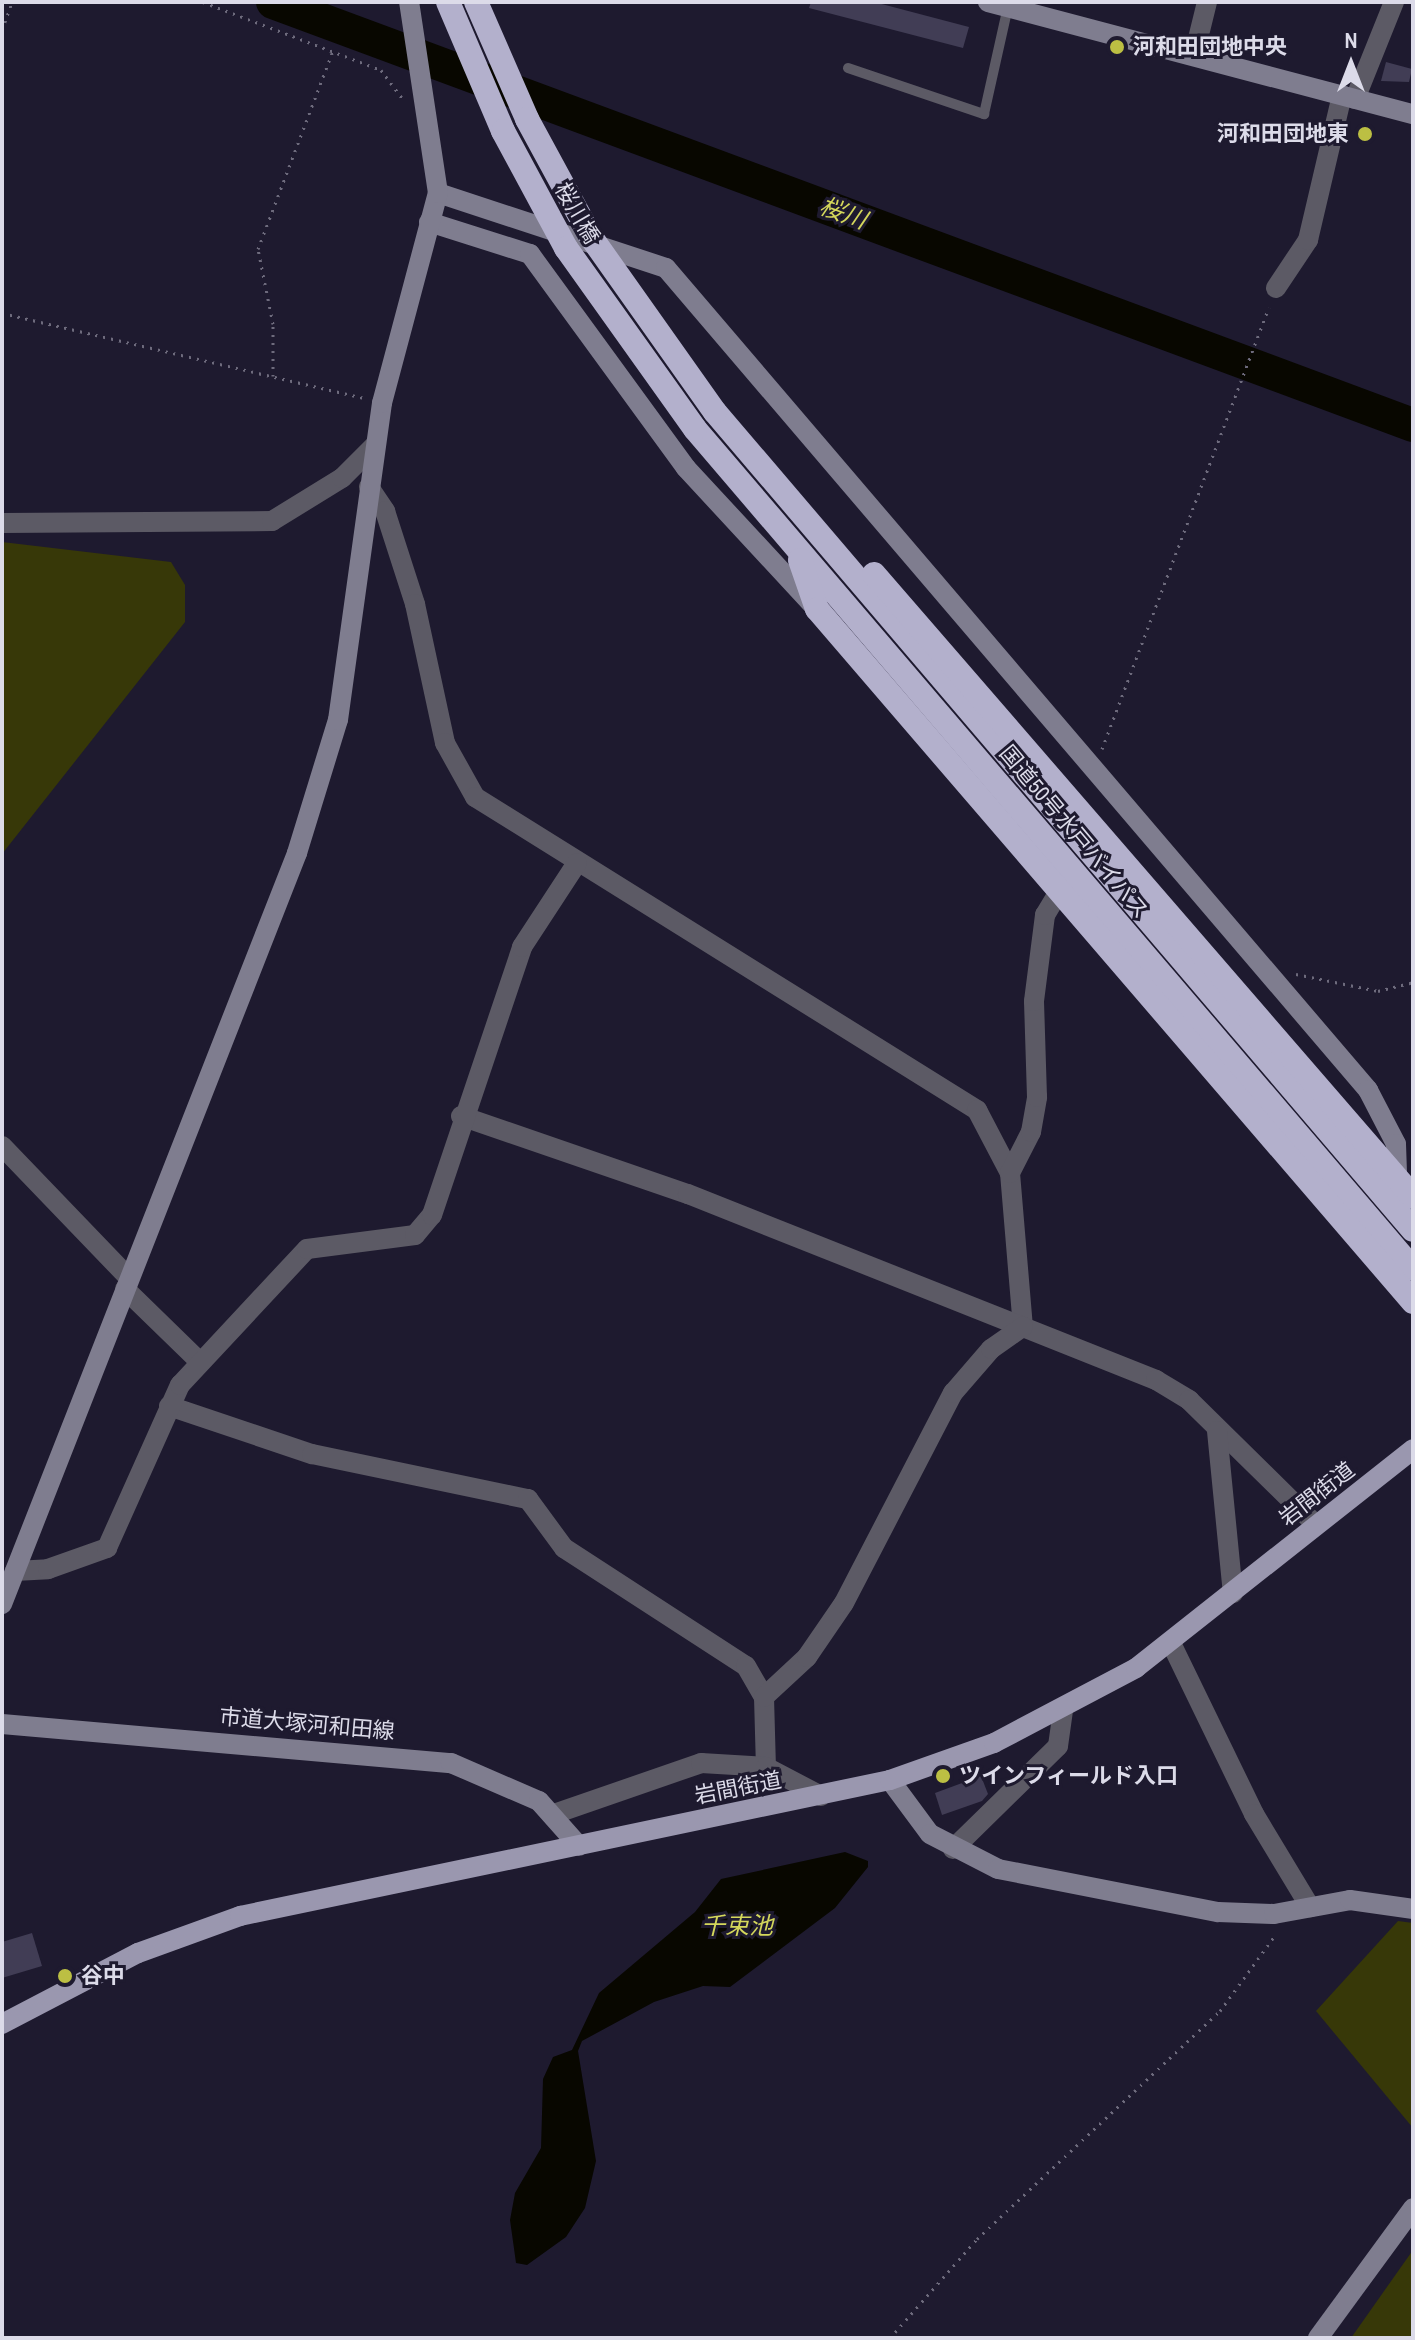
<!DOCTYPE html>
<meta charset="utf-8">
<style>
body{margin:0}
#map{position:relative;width:1415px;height:2340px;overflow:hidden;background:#1e1a2f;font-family:"Archivo Narrow","Noto Sans JP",sans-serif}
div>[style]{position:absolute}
.green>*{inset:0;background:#373808}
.water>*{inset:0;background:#080700}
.river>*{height:34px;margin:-17px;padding:0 17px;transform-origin:17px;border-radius:17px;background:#080700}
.building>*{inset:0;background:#413d55}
.path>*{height:3px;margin-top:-1.5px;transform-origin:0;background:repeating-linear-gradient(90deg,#6e6b7d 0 2px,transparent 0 8px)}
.lane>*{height:10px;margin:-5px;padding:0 5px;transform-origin:5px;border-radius:5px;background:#5c5a65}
.street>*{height:20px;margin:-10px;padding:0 10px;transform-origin:10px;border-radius:10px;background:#5c5a65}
.secondary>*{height:20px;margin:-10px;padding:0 10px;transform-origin:10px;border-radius:10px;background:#7f7d8f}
.primary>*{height:20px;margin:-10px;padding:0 10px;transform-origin:10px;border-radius:10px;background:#9a97af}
.highway>*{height:24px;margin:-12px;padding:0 12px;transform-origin:12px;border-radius:12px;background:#b3b0cc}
.highway-bridge>*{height:24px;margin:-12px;padding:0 12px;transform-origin:12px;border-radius:12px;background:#b3b0cc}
.dots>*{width:22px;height:22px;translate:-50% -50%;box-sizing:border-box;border:4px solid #1e1a2f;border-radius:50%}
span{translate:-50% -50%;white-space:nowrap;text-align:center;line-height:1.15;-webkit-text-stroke:6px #1e1a2f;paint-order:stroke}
.poi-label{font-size:22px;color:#dcdbe9;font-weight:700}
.left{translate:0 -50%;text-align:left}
.right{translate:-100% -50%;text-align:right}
.street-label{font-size:22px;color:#dcdbe9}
.water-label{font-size:24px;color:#d4d75b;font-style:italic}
.frame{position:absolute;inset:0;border:4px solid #dcdbe9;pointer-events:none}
.north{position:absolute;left:1311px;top:24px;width:80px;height:80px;-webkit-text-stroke:6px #1e1a2f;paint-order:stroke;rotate:0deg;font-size:22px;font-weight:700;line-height:32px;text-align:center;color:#dcdbe9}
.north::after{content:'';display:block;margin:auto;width:28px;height:36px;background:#dcdbe9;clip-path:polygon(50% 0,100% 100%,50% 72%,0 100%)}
</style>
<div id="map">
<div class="green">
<div style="clip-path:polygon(2px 542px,171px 562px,185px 585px,185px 622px,2px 854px)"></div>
<div style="clip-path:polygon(1398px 1921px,1413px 1923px,1413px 2128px,1316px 2011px)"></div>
<div style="clip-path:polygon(1413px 2250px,1413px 2338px,1351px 2338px)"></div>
</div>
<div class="water">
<div style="clip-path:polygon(845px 1852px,868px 1861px,868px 1867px,835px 1908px,730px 1987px,703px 1986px,654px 2002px,582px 2041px,578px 2051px,596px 2161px,585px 2208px,566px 2237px,527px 2265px,516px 2263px,510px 2220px,515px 2193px,541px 2148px,543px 2079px,553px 2057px,572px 2050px,599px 1993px,695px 1912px,721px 1879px)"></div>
</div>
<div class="river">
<div style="left:273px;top:2px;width:1216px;rotate:20.36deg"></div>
</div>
<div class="building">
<div style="clip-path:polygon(811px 2px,874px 2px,969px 27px,963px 48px,809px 8px)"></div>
<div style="clip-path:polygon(1386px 62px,1412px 69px,1409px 82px,1381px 81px)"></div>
<div style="clip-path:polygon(981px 1776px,988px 1794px,982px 1801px,942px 1815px,935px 1793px)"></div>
<div style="clip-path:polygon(32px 1933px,42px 1966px,2px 1978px,2px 1942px)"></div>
</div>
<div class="path">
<div style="left:203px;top:2px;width:191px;rotate:20.9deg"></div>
<div style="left:381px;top:70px;width:36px;rotate:53deg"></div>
<div style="left:2px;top:30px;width:30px;rotate:-70deg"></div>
<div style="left:2px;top:313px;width:372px;rotate:13.2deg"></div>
<div style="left:273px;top:376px;width:52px;rotate:-90deg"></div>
<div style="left:273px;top:324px;width:76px;rotate:-101.3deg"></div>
<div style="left:258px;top:249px;width:212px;rotate:-69.3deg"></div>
<div style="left:1102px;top:749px;width:472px;rotate:-69.3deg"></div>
<div style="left:1296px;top:974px;width:84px;rotate:11.7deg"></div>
<div style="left:1378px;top:991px;width:36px;rotate:-14deg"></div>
<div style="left:890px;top:2338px;width:132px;rotate:-48.7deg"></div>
<div style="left:977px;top:2239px;width:333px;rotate:-43.2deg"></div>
<div style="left:1220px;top:2011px;width:95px;rotate:-54deg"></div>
</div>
<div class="lane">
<div style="left:848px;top:68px;width:144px;rotate:18.7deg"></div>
<div style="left:984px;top:114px;width:110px;rotate:-77.4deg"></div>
</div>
<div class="street">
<div style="left:1194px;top:55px;width:55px;rotate:-76.2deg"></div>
<div style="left:1355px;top:99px;width:105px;rotate:-68.1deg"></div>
<div style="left:1276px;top:288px;width:58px;rotate:-56.3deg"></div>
<div style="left:1308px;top:240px;width:149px;rotate:-76.8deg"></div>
<div style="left:369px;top:487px;width:29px;rotate:56deg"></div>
<div style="left:385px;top:511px;width:98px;rotate:72.1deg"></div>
<div style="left:415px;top:604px;width:142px;rotate:77.8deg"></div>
<div style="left:445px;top:743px;width:62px;rotate:60.9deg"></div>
<div style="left:475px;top:797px;width:592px;rotate:31.94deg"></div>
<div style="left:977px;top:1110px;width:71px;rotate:62.4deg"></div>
<div style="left:1010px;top:1173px;width:155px;rotate:85.2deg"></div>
<div style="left:2px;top:523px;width:270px;rotate:-0.4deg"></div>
<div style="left:272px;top:521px;width:82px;rotate:-31.6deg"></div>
<div style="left:342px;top:478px;width:47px;rotate:-45deg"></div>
<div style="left:461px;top:1116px;width:240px;rotate:19deg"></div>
<div style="left:688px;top:1194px;width:504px;rotate:21.67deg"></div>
<div style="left:1156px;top:1380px;width:39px;rotate:31deg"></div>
<div style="left:1189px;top:1400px;width:178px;rotate:44.5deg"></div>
<div style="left:2px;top:1146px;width:183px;rotate:46.1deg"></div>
<div style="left:1010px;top:1173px;width:46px;rotate:-62.9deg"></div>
<div style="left:1031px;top:1132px;width:36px;rotate:-80deg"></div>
<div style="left:1037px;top:1097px;width:96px;rotate:-91.8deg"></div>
<div style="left:1034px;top:1001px;width:87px;rotate:-82.7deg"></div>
<div style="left:1045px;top:915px;width:29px;rotate:-59deg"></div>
<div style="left:125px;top:1289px;width:103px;rotate:44.2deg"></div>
<div style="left:169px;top:1406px;width:151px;rotate:18.6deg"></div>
<div style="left:312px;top:1454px;width:221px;rotate:11.8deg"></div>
<div style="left:528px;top:1499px;width:61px;rotate:53.7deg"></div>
<div style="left:564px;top:1548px;width:217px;rotate:33deg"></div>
<div style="left:746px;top:1666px;width:36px;rotate:60deg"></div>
<div style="left:764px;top:1697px;width:70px;rotate:88.4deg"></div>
<div style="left:1217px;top:1431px;width:163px;rotate:84.4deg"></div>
<div style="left:15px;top:1571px;width:33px;rotate:-3deg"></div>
<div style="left:48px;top:1569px;width:63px;rotate:-19.6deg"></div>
<div style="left:107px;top:1548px;width:179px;rotate:-65.9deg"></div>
<div style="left:180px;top:1385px;width:186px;rotate:-47deg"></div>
<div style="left:307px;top:1249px;width:109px;rotate:-7.4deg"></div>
<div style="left:415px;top:1235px;width:26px;rotate:-50deg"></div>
<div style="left:432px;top:1215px;width:283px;rotate:-71.4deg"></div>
<div style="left:522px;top:947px;width:100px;rotate:-56.8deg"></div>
<div style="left:1171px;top:1643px;width:190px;rotate:64.1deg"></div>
<div style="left:1254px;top:1814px;width:109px;rotate:58.9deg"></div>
<div style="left:764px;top:1697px;width:59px;rotate:-42.9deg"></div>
<div style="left:807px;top:1657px;width:65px;rotate:-55.6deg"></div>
<div style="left:844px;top:1603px;width:237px;rotate:-62.6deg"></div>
<div style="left:953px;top:1393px;width:58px;rotate:-49.2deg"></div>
<div style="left:991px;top:1349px;width:39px;rotate:-35deg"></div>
<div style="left:554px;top:1814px;width:156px;rotate:-19.1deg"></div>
<div style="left:701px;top:1763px;width:65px;rotate:3.5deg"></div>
<div style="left:766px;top:1767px;width:62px;rotate:27.8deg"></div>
<div style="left:953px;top:1849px;width:147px;rotate:-44.4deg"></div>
<div style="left:1058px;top:1746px;width:35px;rotate:-82deg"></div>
</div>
<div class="secondary">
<div style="left:988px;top:2px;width:440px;rotate:14.8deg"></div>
<div style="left:438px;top:193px;width:240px;rotate:18.2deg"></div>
<div style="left:666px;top:268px;width:1081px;rotate:49.5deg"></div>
<div style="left:1368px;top:1090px;width:61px;rotate:62.6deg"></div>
<div style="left:1396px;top:1144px;width:33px;rotate:88deg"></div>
<div style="left:429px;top:222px;width:106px;rotate:17.6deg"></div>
<div style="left:530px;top:254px;width:265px;rotate:53.9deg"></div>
<div style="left:686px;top:468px;width:188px;rotate:47.2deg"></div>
<div style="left:2px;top:1604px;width:807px;rotate:-68.55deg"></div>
<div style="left:297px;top:853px;width:139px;rotate:-72.9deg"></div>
<div style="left:338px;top:720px;width:320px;rotate:-82.1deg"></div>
<div style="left:382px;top:403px;width:217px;rotate:-75.1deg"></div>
<div style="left:438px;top:193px;width:193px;rotate:-98.6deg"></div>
<div style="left:2px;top:1724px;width:451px;rotate:5deg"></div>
<div style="left:451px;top:1763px;width:96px;rotate:23.4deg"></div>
<div style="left:539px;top:1801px;width:60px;rotate:48.4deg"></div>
<div style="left:890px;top:1780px;width:67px;rotate:53.5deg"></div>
<div style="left:930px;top:1834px;width:76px;rotate:27.2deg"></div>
<div style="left:998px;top:1869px;width:224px;rotate:11.1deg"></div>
<div style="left:1218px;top:1912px;width:56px;rotate:2deg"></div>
<div style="left:1274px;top:1914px;width:77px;rotate:-10.4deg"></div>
<div style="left:1350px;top:1900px;width:64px;rotate:8.1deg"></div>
<div style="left:1318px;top:2338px;width:161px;rotate:-53.8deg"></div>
</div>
<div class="primary">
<div style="left:2px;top:2024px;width:153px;rotate:-27.6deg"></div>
<div style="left:138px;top:1953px;width:109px;rotate:-19.9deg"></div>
<div style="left:240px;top:1916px;width:664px;rotate:-11.82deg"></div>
<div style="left:890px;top:1780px;width:110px;rotate:-19.6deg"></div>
<div style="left:994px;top:1743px;width:161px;rotate:-27.8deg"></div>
<div style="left:1136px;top:1668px;width:353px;rotate:-38.3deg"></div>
</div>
<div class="highway">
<div style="left:715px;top:412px;width:1075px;rotate:49.53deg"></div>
<div style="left:695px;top:429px;width:1105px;rotate:49.48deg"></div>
<div style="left:800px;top:560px;width:52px;rotate:70.9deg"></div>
<div style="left:817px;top:609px;width:914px;rotate:49.3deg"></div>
<div style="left:874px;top:574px;width:824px;rotate:49.13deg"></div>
</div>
<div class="highway-bridge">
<div style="left:448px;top:2px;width:140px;rotate:66.9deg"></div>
<div style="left:503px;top:131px;width:133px;rotate:61.7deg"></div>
<div style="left:566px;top:248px;width:222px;rotate:54.5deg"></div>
<div style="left:476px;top:2px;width:128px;rotate:66.4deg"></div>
<div style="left:527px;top:119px;width:134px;rotate:61.5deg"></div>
<div style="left:591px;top:237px;width:214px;rotate:54.7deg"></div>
</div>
<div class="dots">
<div style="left:1117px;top:47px;background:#bcbf43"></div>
<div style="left:1365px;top:134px;background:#bcbf43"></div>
<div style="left:943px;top:1776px;background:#bcbf43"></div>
<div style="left:65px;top:1976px;background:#bcbf43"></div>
</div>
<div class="poi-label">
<span class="left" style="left:1133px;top:47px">河和田団地中央</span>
<span class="right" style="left:1349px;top:134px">河和田団地東</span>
<span class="left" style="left:959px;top:1776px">ツインフィールド入口</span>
<span class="left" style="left:81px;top:1976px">谷中</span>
</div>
<div class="street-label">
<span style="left:577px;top:213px;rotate:60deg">桜川橋</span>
<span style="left:1074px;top:832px;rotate:50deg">国道50号水戸バイパス</span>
<span style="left:1317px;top:1494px;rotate:-38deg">岩間街道</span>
<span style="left:307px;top:1724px;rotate:5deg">市道大塚河和田線</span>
<span style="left:738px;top:1788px;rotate:-11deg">岩間街道</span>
</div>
<div class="water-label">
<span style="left:843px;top:213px;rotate:20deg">桜川</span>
<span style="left:737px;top:1926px">千束池</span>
</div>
<div class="frame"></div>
<div class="north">N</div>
</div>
